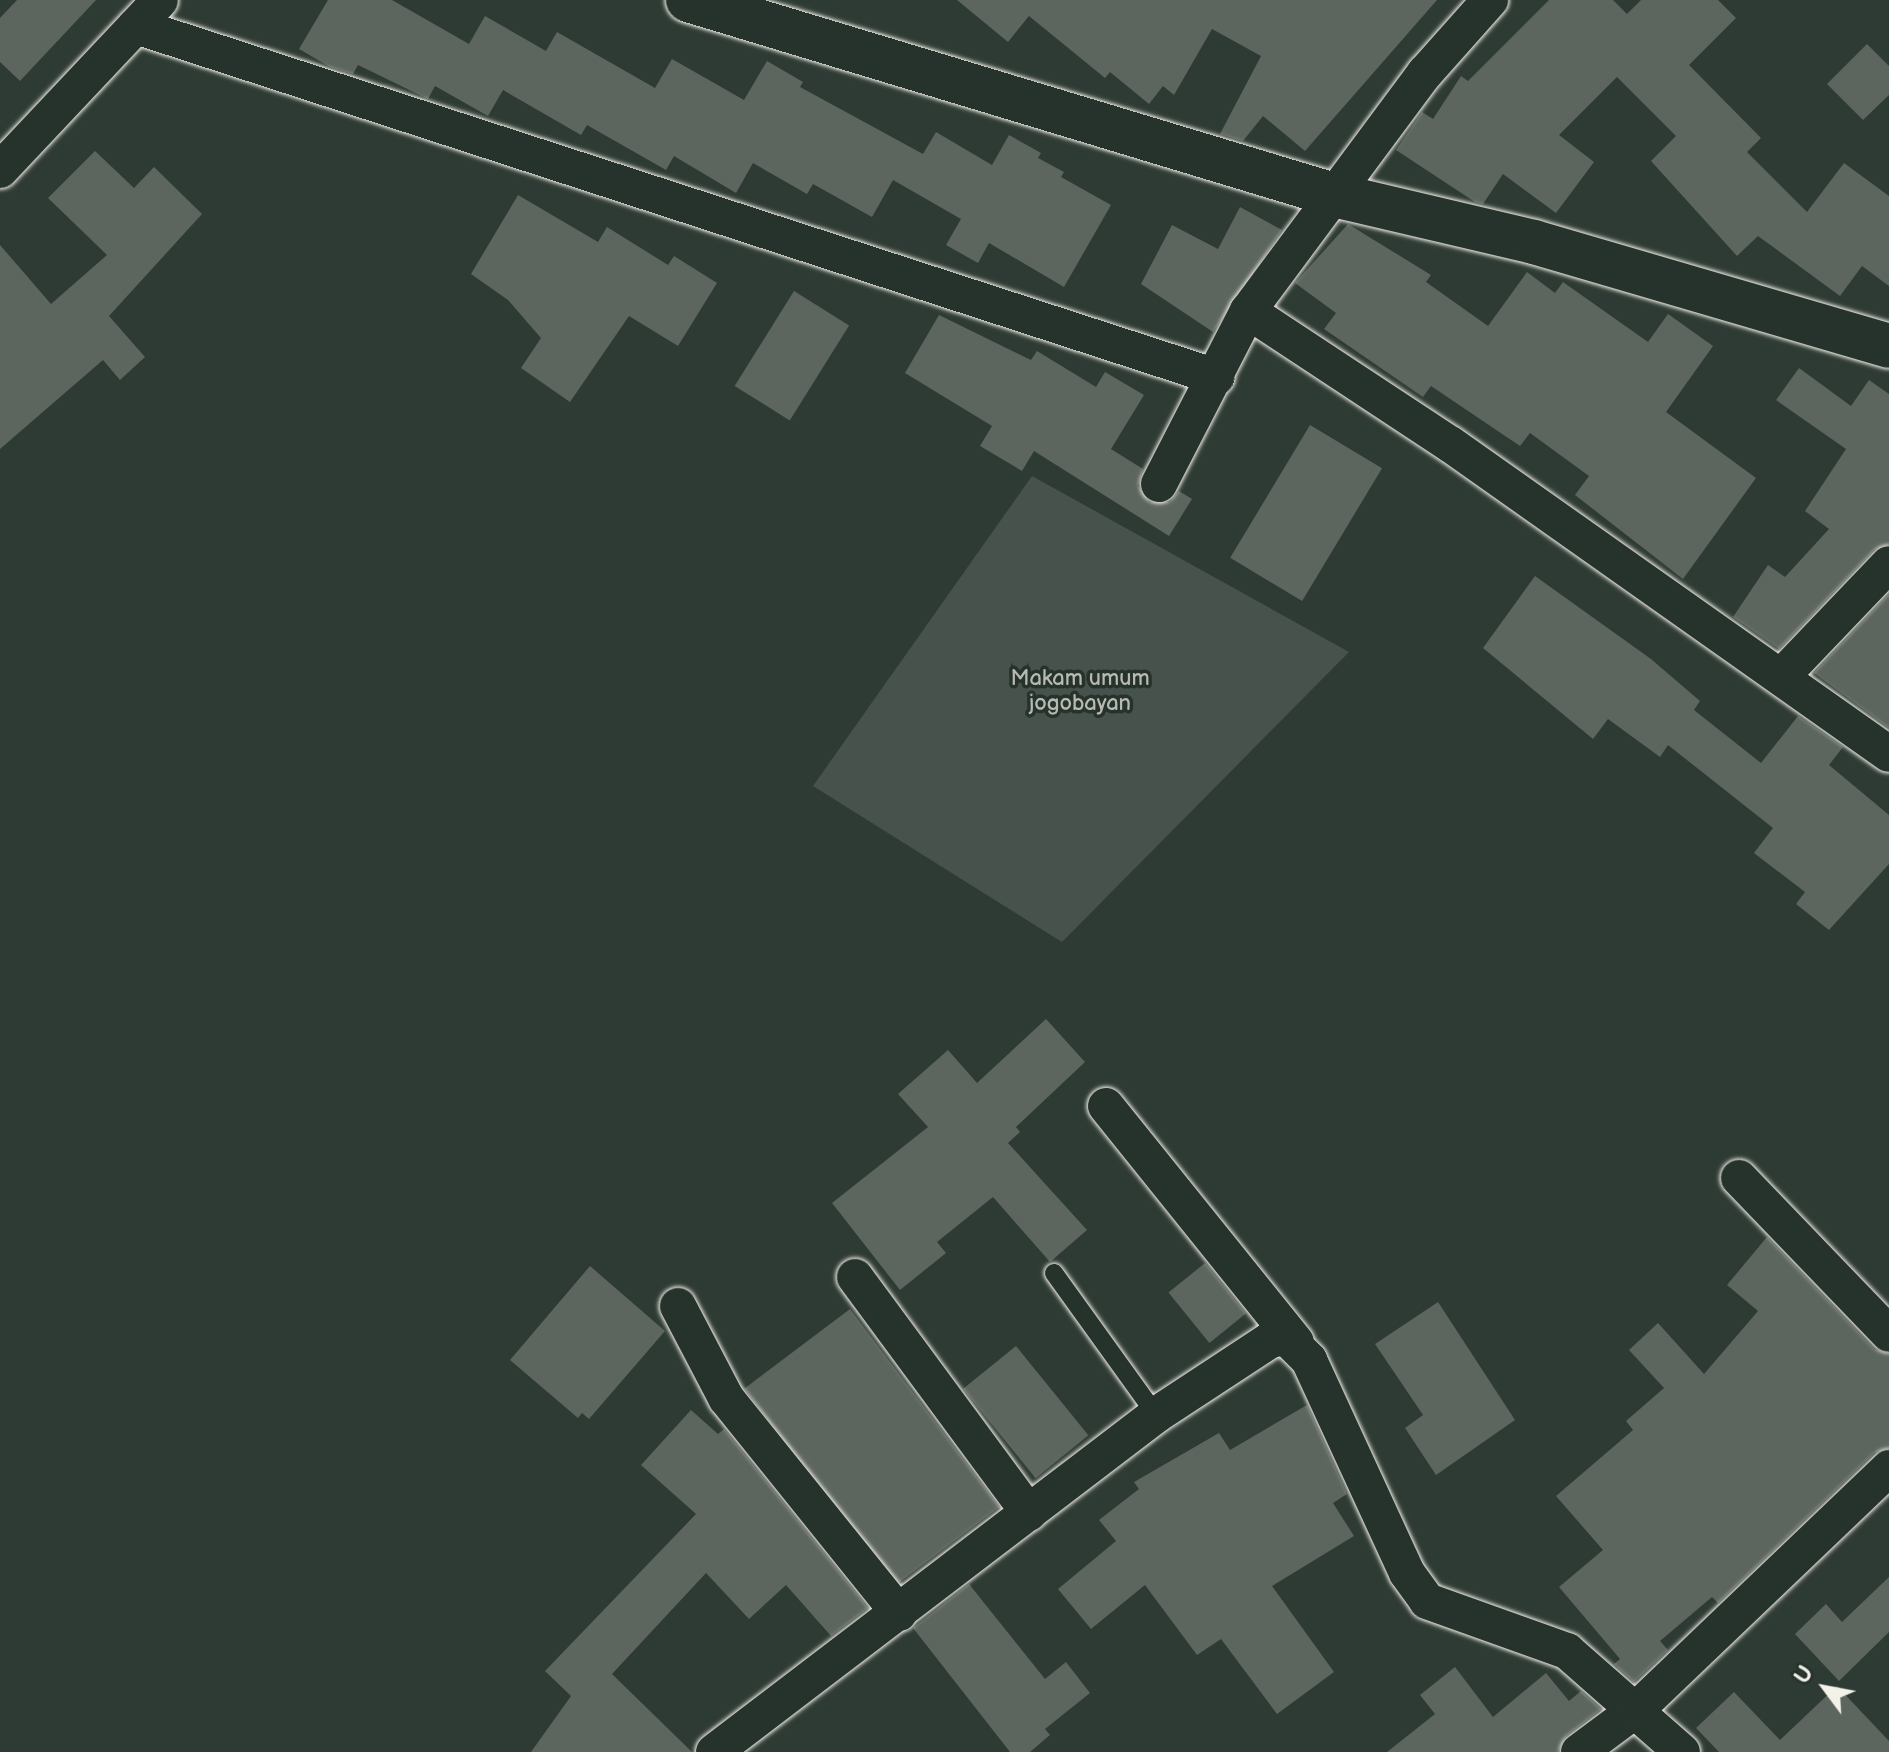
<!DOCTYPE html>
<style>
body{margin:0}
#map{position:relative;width:1889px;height:1752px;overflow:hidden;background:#2e3b34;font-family:"Balsamiq Sans",sans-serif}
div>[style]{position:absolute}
.green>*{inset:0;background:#48524c}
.building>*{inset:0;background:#5c655e;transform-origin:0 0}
.roads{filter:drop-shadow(0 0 2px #f4f1e8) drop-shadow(0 0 2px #f4f1e8)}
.service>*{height:18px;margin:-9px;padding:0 9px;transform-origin:9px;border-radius:9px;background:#26332d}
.minor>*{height:36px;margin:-18px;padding:0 18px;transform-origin:18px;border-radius:18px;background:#26332d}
.tertiary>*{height:44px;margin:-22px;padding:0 22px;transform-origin:22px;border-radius:22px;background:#26332d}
span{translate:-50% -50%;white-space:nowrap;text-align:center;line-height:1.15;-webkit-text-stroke:7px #26332d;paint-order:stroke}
.park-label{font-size:22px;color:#b8b9b1}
.north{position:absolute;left:1785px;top:1648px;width:80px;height:80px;-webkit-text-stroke:6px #26332d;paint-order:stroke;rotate:302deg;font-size:22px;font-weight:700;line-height:32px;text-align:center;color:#f4f1e8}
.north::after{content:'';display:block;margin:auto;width:28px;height:36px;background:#f4f1e8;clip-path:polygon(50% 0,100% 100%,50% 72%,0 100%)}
</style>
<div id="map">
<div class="green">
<div style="clip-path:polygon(1032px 476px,1349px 652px,1062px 942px,813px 786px)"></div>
</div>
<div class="building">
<div style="clip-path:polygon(17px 0,96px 0,20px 81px,0 62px,0 18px)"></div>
<div style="clip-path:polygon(328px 0,392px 0,469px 44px,485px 16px,546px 51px,557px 32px,655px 88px,672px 59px,744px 100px,767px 61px,803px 82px,800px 87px,923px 154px,936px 132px,992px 165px,1009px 135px,1041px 153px,1038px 158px,1064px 172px,1061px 177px,1111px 205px,1064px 287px,989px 243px,978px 263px,946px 245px,961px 219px,893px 180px,872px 217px,813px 184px,807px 194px,753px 163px,736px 193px,674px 156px,666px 170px,587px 125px,581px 135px,503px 90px,488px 116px,435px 86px,428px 99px,358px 65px,353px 74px,330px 67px,299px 49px)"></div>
<div style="clip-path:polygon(957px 0,1437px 0,1305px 151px,1263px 116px,1243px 141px,1220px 134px,1261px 56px,1212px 29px,1174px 95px,1163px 86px,1149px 104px,1110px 72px,1105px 78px,1029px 16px,1008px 42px)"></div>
<div style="clip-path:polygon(1549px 0,1613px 0,1627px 14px,1641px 0,1718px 0,1736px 18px,1689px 65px,1761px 138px,1747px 152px,1807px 212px,1844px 163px,1889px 196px,1889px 286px,1862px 266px,1840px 296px,1758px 236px,1737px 256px,1651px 161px,1676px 136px,1617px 77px,1559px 135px,1594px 162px,1556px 213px,1503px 174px,1483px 204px,1475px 202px,1396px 150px,1422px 112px,1433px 119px,1461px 76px,1468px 81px)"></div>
<div style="clip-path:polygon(1867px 44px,1889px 66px,1889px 95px,1863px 120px,1827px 84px)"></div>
<div style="clip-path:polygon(95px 151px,134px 188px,154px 167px,202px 214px,109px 316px,145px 357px,120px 380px,103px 360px,0 449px,0 245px,51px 304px,107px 255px,48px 198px)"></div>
<div style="clip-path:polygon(518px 195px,598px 242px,607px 227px,668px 265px,674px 256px,717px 283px,678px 346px,629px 316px,570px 402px,521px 368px,541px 338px,508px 300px,471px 274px)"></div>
<div style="clip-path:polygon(1240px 207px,1282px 230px,1213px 332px,1141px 284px,1172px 225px,1218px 249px)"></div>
<div style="clip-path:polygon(1348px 224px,1431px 275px,1426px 282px,1488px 326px,1527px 272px,1555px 293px,1563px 282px,1648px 342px,1668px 314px,1713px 346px,1666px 412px,1756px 478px,1683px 579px,1575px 495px,1589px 476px,1530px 433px,1520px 446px,1431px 386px,1423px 397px,1324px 329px,1336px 313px,1295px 283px)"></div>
<div style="left:794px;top:291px;width:65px;height:112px;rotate:32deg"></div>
<div style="clip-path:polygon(939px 315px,1031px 360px,1037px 351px,1096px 387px,1105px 372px,1144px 395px,1111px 449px,1143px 469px,1138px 486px,1149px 502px,1170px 502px,1179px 491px,1192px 499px,1169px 536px,1034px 451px,1022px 471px,980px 446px,992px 426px,905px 373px)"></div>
<div style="clip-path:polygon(1799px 368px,1851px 406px,1869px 380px,1889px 394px,1889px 544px,1874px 550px,1779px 649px,1733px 617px,1768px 565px,1785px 577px,1829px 529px,1805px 511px,1846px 449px,1776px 400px)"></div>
<div style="left:1310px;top:425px;width:84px;height:155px;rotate:31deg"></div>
<div style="clip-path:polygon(1535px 576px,1651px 659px,1700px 701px,1694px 710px,1761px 763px,1798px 716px,1843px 747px,1829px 765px,1889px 815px,1889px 864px,1829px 930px,1796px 904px,1805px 892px,1754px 853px,1773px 828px,1668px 745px,1660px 757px,1608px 719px,1593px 739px,1483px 648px)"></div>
<div style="clip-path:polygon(1889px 594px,1889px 728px,1814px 673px)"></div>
<div style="clip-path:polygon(1046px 1019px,1085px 1062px,1016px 1127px,1020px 1132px,1008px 1143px,1087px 1230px,1050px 1262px,993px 1197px,937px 1242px,946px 1253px,900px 1290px,832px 1203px,928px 1127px,898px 1094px,948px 1050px,977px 1083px)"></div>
<div style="clip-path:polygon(1767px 1237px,1874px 1349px,1889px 1354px,1889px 1448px,1874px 1453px,1718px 1603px,1712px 1597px,1660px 1641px,1668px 1650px,1634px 1682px,1614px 1664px,1620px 1659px,1559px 1587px,1603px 1550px,1556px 1496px,1633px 1430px,1626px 1421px,1664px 1388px,1629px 1350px,1658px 1323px,1704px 1374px,1758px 1311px,1727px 1285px)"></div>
<div style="left:1205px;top:1263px;width:65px;height:47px;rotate:51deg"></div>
<div style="clip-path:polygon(590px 1266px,665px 1331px,589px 1419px,582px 1413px,578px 1418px,510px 1360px)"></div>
<div style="clip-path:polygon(1438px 1302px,1515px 1420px,1436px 1475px,1405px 1428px,1423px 1415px,1375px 1344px)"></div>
<div style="left:850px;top:1309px;width:248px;height:132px;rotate:53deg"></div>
<div style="left:1016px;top:1346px;width:115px;height:68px;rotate:51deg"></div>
<div style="clip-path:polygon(1307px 1405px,1347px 1494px,1333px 1503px,1354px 1536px,1272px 1586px,1334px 1672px,1277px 1714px,1221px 1639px,1197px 1655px,1145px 1585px,1091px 1629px,1058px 1589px,1116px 1541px,1099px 1520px,1139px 1489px,1134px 1482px,1219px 1433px,1230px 1450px)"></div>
<div style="clip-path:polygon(691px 1410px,718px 1434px,724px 1429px,868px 1608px,831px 1636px,786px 1585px,749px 1619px,706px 1573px,612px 1674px,692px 1752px,531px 1752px,571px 1696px,545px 1671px,696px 1514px,641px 1465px)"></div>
<div style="clip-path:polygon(1889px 1577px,1889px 1632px,1839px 1681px,1795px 1634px,1826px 1604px,1842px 1622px)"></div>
<div style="clip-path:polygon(969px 1584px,1045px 1679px,1066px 1662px,1090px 1693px,1045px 1729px,1050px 1735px,1030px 1752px,1010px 1752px,913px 1628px)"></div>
<div style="clip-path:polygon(1455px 1667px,1493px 1717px,1546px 1673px,1569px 1701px,1581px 1691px,1601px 1709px,1566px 1736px,1558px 1752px,1387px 1752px,1435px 1714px,1420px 1695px)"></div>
<div style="clip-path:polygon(1837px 1686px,1889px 1741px,1889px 1752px,1719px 1752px,1696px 1728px,1734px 1692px,1780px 1740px)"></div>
</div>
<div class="roads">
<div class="service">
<div style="left:1054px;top:1273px;width:175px;rotate:54.3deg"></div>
</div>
<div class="minor">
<div style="left:136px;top:26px;width:1136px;rotate:18deg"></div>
<div style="left:0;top:170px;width:233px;rotate:-46.7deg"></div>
<div style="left:1248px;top:311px;width:242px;rotate:33.4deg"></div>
<div style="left:1450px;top:444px;width:537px;rotate:35.23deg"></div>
<div style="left:1159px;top:484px;width:195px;rotate:-62.8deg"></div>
<div style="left:1248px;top:311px;width:297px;rotate:-53.4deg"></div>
<div style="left:1425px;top:73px;width:98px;rotate:-48.3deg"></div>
<div style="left:1781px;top:677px;width:156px;rotate:-46.3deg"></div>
<div style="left:1106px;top:1106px;width:303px;rotate:51.2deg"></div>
<div style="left:1739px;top:1178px;width:216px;rotate:46.1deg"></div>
<div style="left:855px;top:1277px;width:293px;rotate:53.6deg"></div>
<div style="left:678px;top:1306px;width:104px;rotate:62.4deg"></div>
<div style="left:726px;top:1398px;width:276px;rotate:51.2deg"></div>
<div style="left:714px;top:1752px;width:556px;rotate:-37.32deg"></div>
<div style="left:1156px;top:1415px;width:136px;rotate:-33.3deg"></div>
<div style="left:1270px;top:1340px;width:16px;rotate:-11deg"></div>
<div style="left:1286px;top:1337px;width:33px;rotate:45deg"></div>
<div style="left:1309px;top:1360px;width:234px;rotate:65.3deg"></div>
<div style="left:1407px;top:1573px;width:34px;rotate:54deg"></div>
<div style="left:1427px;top:1601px;width:149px;rotate:19.7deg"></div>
<div style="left:1567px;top:1651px;width:153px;rotate:41.3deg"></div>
<div style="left:1579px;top:1752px;width:72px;rotate:-36.6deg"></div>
<div style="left:1637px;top:1709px;width:349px;rotate:-43.7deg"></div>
</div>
<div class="tertiary">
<div style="left:688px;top:0;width:675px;rotate:16.8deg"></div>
<div style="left:1334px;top:195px;width:205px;rotate:13.2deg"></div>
<div style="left:1534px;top:242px;width:370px;rotate:16.3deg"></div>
</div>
</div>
<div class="park-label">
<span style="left:1080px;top:691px">Makam umum<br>jogobayan</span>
</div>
<div class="north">U</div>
</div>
